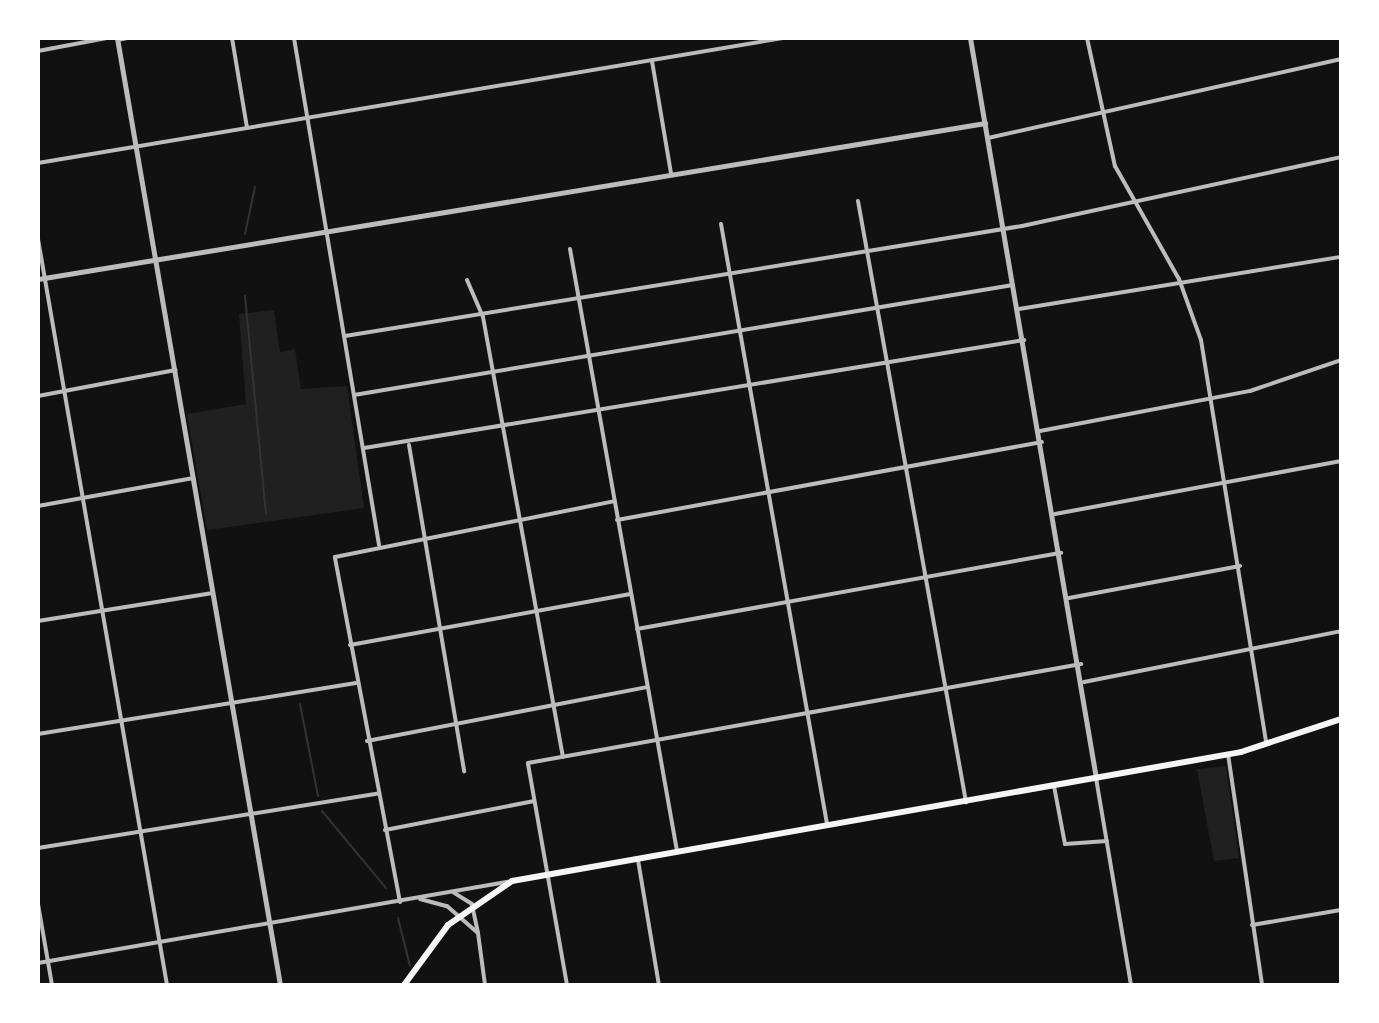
<!DOCTYPE html>
<style>
body{margin:0}
#map{position:relative;width:1379px;height:1023px;overflow:hidden;background:#111;font-family:Helvetica,sans-serif}
div>[style]{position:absolute}
.green>*{inset:0;background:#202020}
.stream>*{height:2px;margin:-1px;padding:0 1px;transform-origin:1px;border-radius:1px;background:#333}
.minor>*{height:4px;margin:-2px;padding:0 2px;transform-origin:2px;border-radius:2px;background:#bcbcbc}
.tertiary>*{height:5px;margin:-2.5px;padding:0 2.5px;transform-origin:2.5px;border-radius:2.5px;background:#bcbcbc}
.primary>*{height:6px;margin:-3px;padding:0 3px;transform-origin:3px;border-radius:3px;background:#f5f5f5}
span{translate:-50% -50%;white-space:nowrap;text-align:center;line-height:1.15;-webkit-text-stroke:7px #fff;paint-order:stroke}
.frame{position:absolute;inset:0;border:40px solid #fff;pointer-events:none}
</style>
<div id="map">
<div class="green">
<div style="clip-path:polygon(274px 310px,280px 352px,295px 349px,301px 389px,347px 386px,364px 508px,207px 530px,187px 414px,246px 404px,239px 314px)"></div>
<div style="clip-path:polygon(1226px 766px,1239px 858px,1214px 861px,1197px 769px)"></div>
</div>
<div class="stream">
<div style="left:245px;top:234px;width:48px;rotate:-78deg"></div>
<div style="left:245px;top:296px;width:219px;rotate:84.5deg"></div>
<div style="left:300px;top:704px;width:94px;rotate:78.9deg"></div>
<div style="left:322px;top:811px;width:100px;rotate:50.3deg"></div>
<div style="left:398px;top:918px;width:49px;rotate:76deg"></div>
</div>
<div class="minor">
<div style="left:232px;top:38px;width:91px;rotate:80.5deg"></div>
<div style="left:294px;top:38px;width:514px;rotate:80.48deg"></div>
<div style="left:1087px;top:38px;width:131px;rotate:77.7deg"></div>
<div style="left:1115px;top:166px;width:130px;rotate:60.5deg"></div>
<div style="left:1179px;top:279px;width:65px;rotate:70.2deg"></div>
<div style="left:1201px;top:340px;width:407px;rotate:80.8deg"></div>
<div style="left:118px;top:40px;width:9px;rotate:-13deg"></div>
<div style="left:38px;top:51px;width:70px;rotate:-10.7deg"></div>
<div style="left:652px;top:61px;width:114px;rotate:80.4deg"></div>
<div style="left:988px;top:138px;width:362px;rotate:-12.6deg"></div>
<div style="left:38px;top:163px;width:755px;rotate:-9.52deg"></div>
<div style="left:858px;top:201px;width:611px;rotate:79.81deg"></div>
<div style="left:721px;top:224px;width:609px;rotate:79.98deg"></div>
<div style="left:38px;top:239px;width:757px;rotate:80.19deg"></div>
<div style="left:570px;top:249px;width:611px;rotate:79.92deg"></div>
<div style="left:467px;top:280px;width:40px;rotate:66.6deg"></div>
<div style="left:483px;top:317px;width:447px;rotate:79.7deg"></div>
<div style="left:1019px;top:309px;width:326px;rotate:-9.2deg"></div>
<div style="left:345px;top:336px;width:686px;rotate:-9.23deg"></div>
<div style="left:1022px;top:226px;width:326px;rotate:-12.2deg"></div>
<div style="left:354px;top:395px;width:668px;rotate:-9.48deg"></div>
<div style="left:38px;top:396px;width:140px;rotate:-10.7deg"></div>
<div style="left:1040px;top:431px;width:214px;rotate:-10.8deg"></div>
<div style="left:1250px;top:391px;width:96px;rotate:-18.8deg"></div>
<div style="left:409px;top:445px;width:331px;rotate:80.4deg"></div>
<div style="left:364px;top:448px;width:669px;rotate:-9.29deg"></div>
<div style="left:38px;top:506px;width:158px;rotate:-10.2deg"></div>
<div style="left:1055px;top:514px;width:291px;rotate:-10.5deg"></div>
<div style="left:617px;top:520px;width:432px;rotate:-10.4deg"></div>
<div style="left:1069px;top:598px;width:174px;rotate:-10.6deg"></div>
<div style="left:38px;top:621px;width:177px;rotate:-9.1deg"></div>
<div style="left:637px;top:629px;width:431px;rotate:-10.2deg"></div>
<div style="left:350px;top:645px;width:285px;rotate:-10.3deg"></div>
<div style="left:1084px;top:682px;width:262px;rotate:-11.2deg"></div>
<div style="left:38px;top:734px;width:322px;rotate:-9.1deg"></div>
<div style="left:367px;top:741px;width:285px;rotate:-10.9deg"></div>
<div style="left:1228px;top:754px;width:233px;rotate:81.6deg"></div>
<div style="left:1096px;top:778px;width:210px;rotate:80.4deg"></div>
<div style="left:1054px;top:786px;width:59px;rotate:79.3deg"></div>
<div style="left:1065px;top:844px;width:42px;rotate:-4.1deg"></div>
<div style="left:385px;top:830px;width:152px;rotate:-11deg"></div>
<div style="left:38px;top:848px;width:343px;rotate:-9.1deg"></div>
<div style="left:638px;top:860px;width:127px;rotate:80.5deg"></div>
<div style="left:420px;top:899px;width:28px;rotate:15deg"></div>
<div style="left:447px;top:906px;width:41px;rotate:41.1deg"></div>
<div style="left:478px;top:933px;width:30px;rotate:-102deg"></div>
<div style="left:472px;top:904px;width:22px;rotate:-148deg"></div>
<div style="left:400px;top:902px;width:351px;rotate:-100.7deg"></div>
<div style="left:335px;top:557px;width:285px;rotate:-11.3deg"></div>
<div style="left:38px;top:904px;width:82px;rotate:80.2deg"></div>
<div style="left:1252px;top:925px;width:90px;rotate:-9.6deg"></div>
<div style="left:478px;top:933px;width:52px;rotate:82.3deg"></div>
<div style="left:38px;top:963px;width:477px;rotate:-9.8deg"></div>
<div style="left:567px;top:985px;width:225px;rotate:-100deg"></div>
<div style="left:528px;top:763px;width:562px;rotate:-10.15deg"></div>
</div>
<div class="tertiary">
<div style="left:117px;top:38px;width:961px;rotate:80.23deg"></div>
<div style="left:970px;top:38px;width:751px;rotate:80.34deg"></div>
<div style="left:38px;top:279px;width:960px;rotate:-9.35deg"></div>
</div>
<div class="primary">
<div style="left:404px;top:985px;width:74px;rotate:-53.7deg"></div>
<div style="left:448px;top:925px;width:78px;rotate:-34.5deg"></div>
<div style="left:512px;top:881px;width:740px;rotate:-10.03deg"></div>
<div style="left:1241px;top:752px;width:105px;rotate:-18.3deg"></div>
</div>
<div class="frame"></div>
</div>
